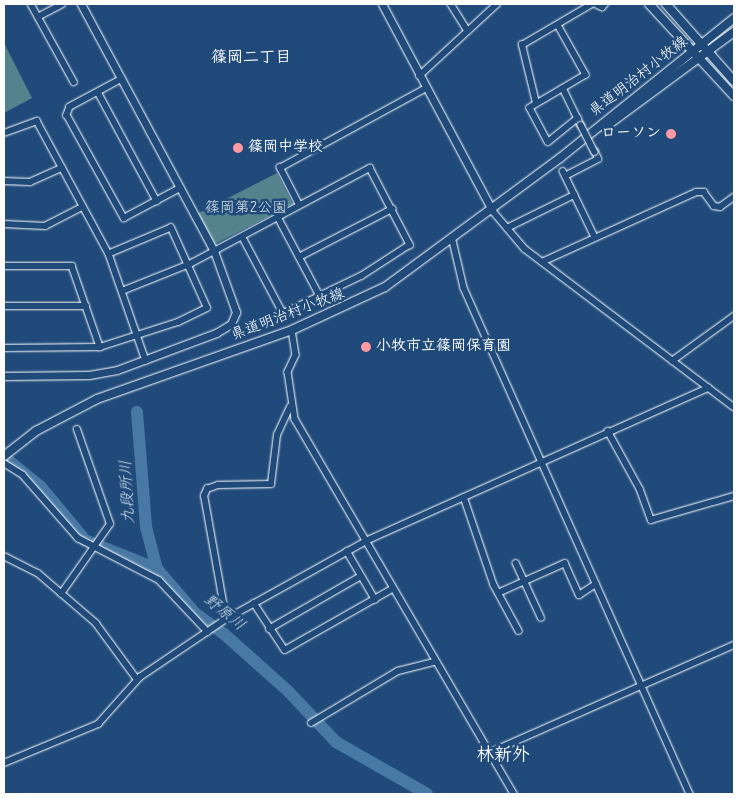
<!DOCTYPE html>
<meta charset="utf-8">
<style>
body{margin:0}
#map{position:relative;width:738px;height:798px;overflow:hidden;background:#1f4a7a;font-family:Mynerve,"Klee One",sans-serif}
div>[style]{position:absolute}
.green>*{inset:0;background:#54838e;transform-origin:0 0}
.river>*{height:12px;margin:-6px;padding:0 6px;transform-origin:6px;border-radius:6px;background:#4779a4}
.roads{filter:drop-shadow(0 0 1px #fff) drop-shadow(0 0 1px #fff)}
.minor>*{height:5.5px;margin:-2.75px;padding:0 2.75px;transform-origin:2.75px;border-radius:2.75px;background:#1f4a7a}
.tertiary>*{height:7px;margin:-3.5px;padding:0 3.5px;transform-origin:3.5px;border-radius:3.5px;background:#1f4a7a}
.secondary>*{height:8px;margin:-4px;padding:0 4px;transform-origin:4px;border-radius:4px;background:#1f4a7a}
.bridges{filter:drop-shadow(0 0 1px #fff) drop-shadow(0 0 1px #fff)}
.minor-bridge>*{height:5.5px;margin:-2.75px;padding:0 2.75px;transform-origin:2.75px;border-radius:2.75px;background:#1f4a7a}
.dots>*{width:14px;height:14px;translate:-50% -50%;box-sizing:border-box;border:2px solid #1f4a7a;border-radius:50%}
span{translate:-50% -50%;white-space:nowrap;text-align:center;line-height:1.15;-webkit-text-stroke:5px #1f4a7a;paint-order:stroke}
.street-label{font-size:15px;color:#fff}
.poi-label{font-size:15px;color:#fff;font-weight:700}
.right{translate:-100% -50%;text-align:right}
.left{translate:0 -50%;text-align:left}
.park-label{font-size:15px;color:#d4e0e3}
.neighbourhood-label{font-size:16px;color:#fff;font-weight:700}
.water-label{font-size:16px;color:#d1dee8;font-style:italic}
.quarter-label{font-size:18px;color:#fff;font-weight:700}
.frame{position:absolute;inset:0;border:5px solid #fff;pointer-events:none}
</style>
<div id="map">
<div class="green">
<div style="clip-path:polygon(4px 43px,32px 98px,4px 113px)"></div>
<div style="left:277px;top:173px;width:35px;height:89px;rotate:63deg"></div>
</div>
<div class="river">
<div style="left:137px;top:412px;width:115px;rotate:85.5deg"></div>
<div style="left:146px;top:527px;width:43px;rotate:75.3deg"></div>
<div style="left:4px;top:457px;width:48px;rotate:39deg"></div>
<div style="left:41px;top:487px;width:69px;rotate:50.3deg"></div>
<div style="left:85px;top:540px;width:78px;rotate:21.9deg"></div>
<div style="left:157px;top:569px;width:58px;rotate:49.2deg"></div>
<div style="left:195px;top:613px;width:34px;rotate:36deg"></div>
<div style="left:223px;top:633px;width:87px;rotate:41.7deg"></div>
<div style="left:288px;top:691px;width:70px;rotate:46.7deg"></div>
<div style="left:336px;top:742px;width:105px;rotate:29.7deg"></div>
</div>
<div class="roads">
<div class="minor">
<div style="left:31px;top:4px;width:89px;rotate:61.1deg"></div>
<div style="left:451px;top:4px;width:31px;rotate:58deg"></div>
<div style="left:596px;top:4px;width:7px;rotate:27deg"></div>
<div style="left:602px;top:7px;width:4px;rotate:-45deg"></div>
<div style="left:38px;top:17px;width:27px;rotate:-28deg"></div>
<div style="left:558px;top:25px;width:57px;rotate:60.8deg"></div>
<div style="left:586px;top:75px;width:65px;rotate:149.5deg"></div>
<div style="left:530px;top:108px;width:38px;rotate:62deg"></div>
<div style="left:548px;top:142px;width:38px;rotate:-39deg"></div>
<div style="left:419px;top:76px;width:106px;rotate:-42.7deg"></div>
<div style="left:122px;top:79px;width:59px;rotate:151.7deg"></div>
<div style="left:70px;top:107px;width:9px;rotate:111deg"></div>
<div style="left:67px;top:115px;width:118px;rotate:61deg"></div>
<div style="left:124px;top:218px;width:64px;rotate:-28.2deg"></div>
<div style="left:563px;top:88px;width:41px;rotate:64.1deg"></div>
<div style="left:98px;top:92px;width:124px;rotate:61.6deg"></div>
<div style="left:536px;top:103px;width:60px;rotate:-103.6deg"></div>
<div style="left:522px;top:45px;width:81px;rotate:-30.4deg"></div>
<div style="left:4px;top:133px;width:35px;rotate:-20deg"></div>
<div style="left:37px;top:121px;width:151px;rotate:61.6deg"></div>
<div style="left:109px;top:254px;width:113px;rotate:70.9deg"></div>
<div style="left:563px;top:171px;width:71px;rotate:64.2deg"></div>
<div style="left:565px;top:176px;width:37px;rotate:-27deg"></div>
<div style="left:598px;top:159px;width:8px;rotate:-113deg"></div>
<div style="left:4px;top:181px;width:26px;rotate:2deg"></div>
<div style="left:30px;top:182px;width:35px;rotate:-24deg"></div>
<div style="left:299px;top:205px;width:42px;rotate:-117.2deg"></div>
<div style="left:280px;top:168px;width:166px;rotate:-28.7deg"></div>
<div style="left:492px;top:210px;width:51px;rotate:49.8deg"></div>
<div style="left:525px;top:249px;width:262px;rotate:37.1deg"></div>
<div style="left:278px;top:217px;width:92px;rotate:62deg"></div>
<div style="left:4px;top:224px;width:41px;rotate:2.8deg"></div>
<div style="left:45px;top:226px;width:42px;rotate:-27.2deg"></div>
<div style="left:507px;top:228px;width:75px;rotate:-26.2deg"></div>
<div style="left:453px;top:241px;width:48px;rotate:76.8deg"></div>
<div style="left:464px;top:288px;width:554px;rotate:65.93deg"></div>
<div style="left:299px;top:257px;width:105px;rotate:-27.3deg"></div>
<div style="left:542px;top:262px;width:169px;rotate:-24.4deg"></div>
<div style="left:696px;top:192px;width:8px"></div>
<div style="left:704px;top:192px;width:17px;rotate:54deg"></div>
<div style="left:714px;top:206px;width:6px;rotate:9deg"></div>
<div style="left:720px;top:207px;width:17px;rotate:-36deg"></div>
<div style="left:4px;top:266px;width:68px"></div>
<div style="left:72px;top:266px;width:86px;rotate:70.9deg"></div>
<div style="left:122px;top:291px;width:73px;rotate:-21.7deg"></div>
<div style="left:190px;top:264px;width:204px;rotate:-28.1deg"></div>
<div style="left:370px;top:168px;width:87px;rotate:62.5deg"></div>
<div style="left:410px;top:245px;width:57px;rotate:147.1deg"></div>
<div style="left:362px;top:276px;width:88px;rotate:154.3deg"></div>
<div style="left:283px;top:314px;width:87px;rotate:-118deg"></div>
<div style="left:4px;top:306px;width:82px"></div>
<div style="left:292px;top:330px;width:25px;rotate:81deg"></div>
<div style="left:296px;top:355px;width:19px;rotate:115deg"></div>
<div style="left:288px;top:372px;width:48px;rotate:81.5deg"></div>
<div style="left:295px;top:419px;width:434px;rotate:59.7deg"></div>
<div style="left:4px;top:348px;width:96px;rotate:-0.6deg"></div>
<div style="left:100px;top:347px;width:82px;rotate:-17.8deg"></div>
<div style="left:178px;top:322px;width:32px;rotate:-26deg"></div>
<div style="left:207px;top:308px;width:88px;rotate:-114.2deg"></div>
<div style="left:171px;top:228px;width:67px;rotate:157.2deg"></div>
<div style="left:672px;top:361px;width:77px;rotate:-36deg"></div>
<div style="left:608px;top:431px;width:66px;rotate:61.1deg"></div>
<div style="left:640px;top:489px;width:33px;rotate:70deg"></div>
<div style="left:651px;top:520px;width:86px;rotate:-16.1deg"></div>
<div style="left:4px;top:463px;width:22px;rotate:32deg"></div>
<div style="left:23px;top:475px;width:84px;rotate:48.9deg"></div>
<div style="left:78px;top:538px;width:91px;rotate:27.4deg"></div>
<div style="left:159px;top:580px;width:71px;rotate:46.7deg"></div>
<div style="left:464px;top:497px;width:93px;rotate:71.2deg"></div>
<div style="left:494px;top:585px;width:52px;rotate:61.5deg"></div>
<div style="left:347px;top:551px;width:56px;rotate:59.7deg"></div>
<div style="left:4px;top:556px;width:38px;rotate:27deg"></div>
<div style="left:38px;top:573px;width:77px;rotate:40.8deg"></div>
<div style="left:96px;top:623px;width:69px;rotate:53.8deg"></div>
<div style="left:516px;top:563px;width:60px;rotate:65.2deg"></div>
<div style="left:498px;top:593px;width:73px;rotate:-24.1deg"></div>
<div style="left:565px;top:563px;width:35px;rotate:66deg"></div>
<div style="left:579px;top:595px;width:20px;rotate:-33deg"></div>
<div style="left:61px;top:594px;width:85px;rotate:-55deg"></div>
<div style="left:110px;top:524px;width:100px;rotate:-109.3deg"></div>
<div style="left:254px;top:603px;width:56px;rotate:56.6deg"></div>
<div style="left:285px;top:650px;width:123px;rotate:-29.7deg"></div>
<div style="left:226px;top:619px;width:125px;rotate:-100.1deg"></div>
<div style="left:204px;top:496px;width:8px;rotate:-67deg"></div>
<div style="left:207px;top:489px;width:12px;rotate:-20deg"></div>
<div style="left:218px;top:485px;width:53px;rotate:-1.1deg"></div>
<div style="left:271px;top:484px;width:49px;rotate:-83deg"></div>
<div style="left:277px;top:435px;width:31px;rotate:-65deg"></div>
<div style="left:269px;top:629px;width:106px;rotate:-29.9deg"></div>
<div style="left:311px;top:723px;width:101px;rotate:-30.9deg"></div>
<div style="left:398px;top:671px;width:38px;rotate:-14deg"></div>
<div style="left:489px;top:753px;width:268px;rotate:-23.8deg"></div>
<div style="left:4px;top:763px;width:102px;rotate:-22.5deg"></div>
<div style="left:98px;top:724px;width:63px;rotate:-48.2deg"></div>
<div style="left:140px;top:677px;width:104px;rotate:-34deg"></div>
<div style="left:226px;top:619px;width:160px;rotate:-29.1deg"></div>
<div style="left:366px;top:541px;width:375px;rotate:-24.1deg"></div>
</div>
<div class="tertiary">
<div style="left:382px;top:4px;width:234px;rotate:61.9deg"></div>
<div style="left:4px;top:376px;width:85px;rotate:-0.7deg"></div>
<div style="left:89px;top:375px;width:28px;rotate:-10deg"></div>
<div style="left:117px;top:370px;width:106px;rotate:-20.5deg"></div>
<div style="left:216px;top:333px;width:17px;rotate:-31deg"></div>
<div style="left:231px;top:324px;width:13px;rotate:-67deg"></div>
<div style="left:236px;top:312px;width:65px;rotate:-109.8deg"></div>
<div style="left:214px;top:251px;width:281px;rotate:-118.3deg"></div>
</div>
<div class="secondary">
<div style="left:649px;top:4px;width:125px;rotate:47.3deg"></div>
<div style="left:666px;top:4px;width:103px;rotate:48.6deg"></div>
<div style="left:605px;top:127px;width:160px;rotate:-36.4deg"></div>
<div style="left:4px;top:456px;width:41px;rotate:-38deg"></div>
<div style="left:36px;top:431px;width:69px;rotate:-27.7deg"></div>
<div style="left:97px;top:399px;width:207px;rotate:-19.5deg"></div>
<div style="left:292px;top:330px;width:102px;rotate:-24.8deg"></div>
<div style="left:385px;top:287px;width:217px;rotate:-36.4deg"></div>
<div style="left:560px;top:158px;width:223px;rotate:-38.8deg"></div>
</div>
</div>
<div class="bridges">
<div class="minor-bridge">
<div style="left:581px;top:125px;width:30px;rotate:63deg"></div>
</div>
</div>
<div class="dots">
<div style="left:671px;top:134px;background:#ff9aa2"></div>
<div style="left:238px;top:148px;background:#ff9aa2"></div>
<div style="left:366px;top:347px;background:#ff9aa2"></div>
</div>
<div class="street-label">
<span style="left:639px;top:77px;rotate:-38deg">県道明治村小牧線</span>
<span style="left:288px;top:315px;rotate:-21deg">県道明治村小牧線</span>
</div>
<div class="poi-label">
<span class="right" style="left:661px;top:134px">ローソン</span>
<span class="left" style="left:248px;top:148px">篠岡中学校</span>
<span class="left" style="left:376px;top:347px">小牧市立篠岡保育園</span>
</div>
<div class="park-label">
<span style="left:246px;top:209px">篠岡第2公園</span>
</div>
<div class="neighbourhood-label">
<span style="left:251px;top:58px">篠岡二丁目</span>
</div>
<div class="water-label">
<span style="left:128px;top:492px;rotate:-93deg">九段所川</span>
<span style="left:224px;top:613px;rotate:39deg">野原川</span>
</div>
<div class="quarter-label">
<span style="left:503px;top:755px">林新外</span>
</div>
<div class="frame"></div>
</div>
